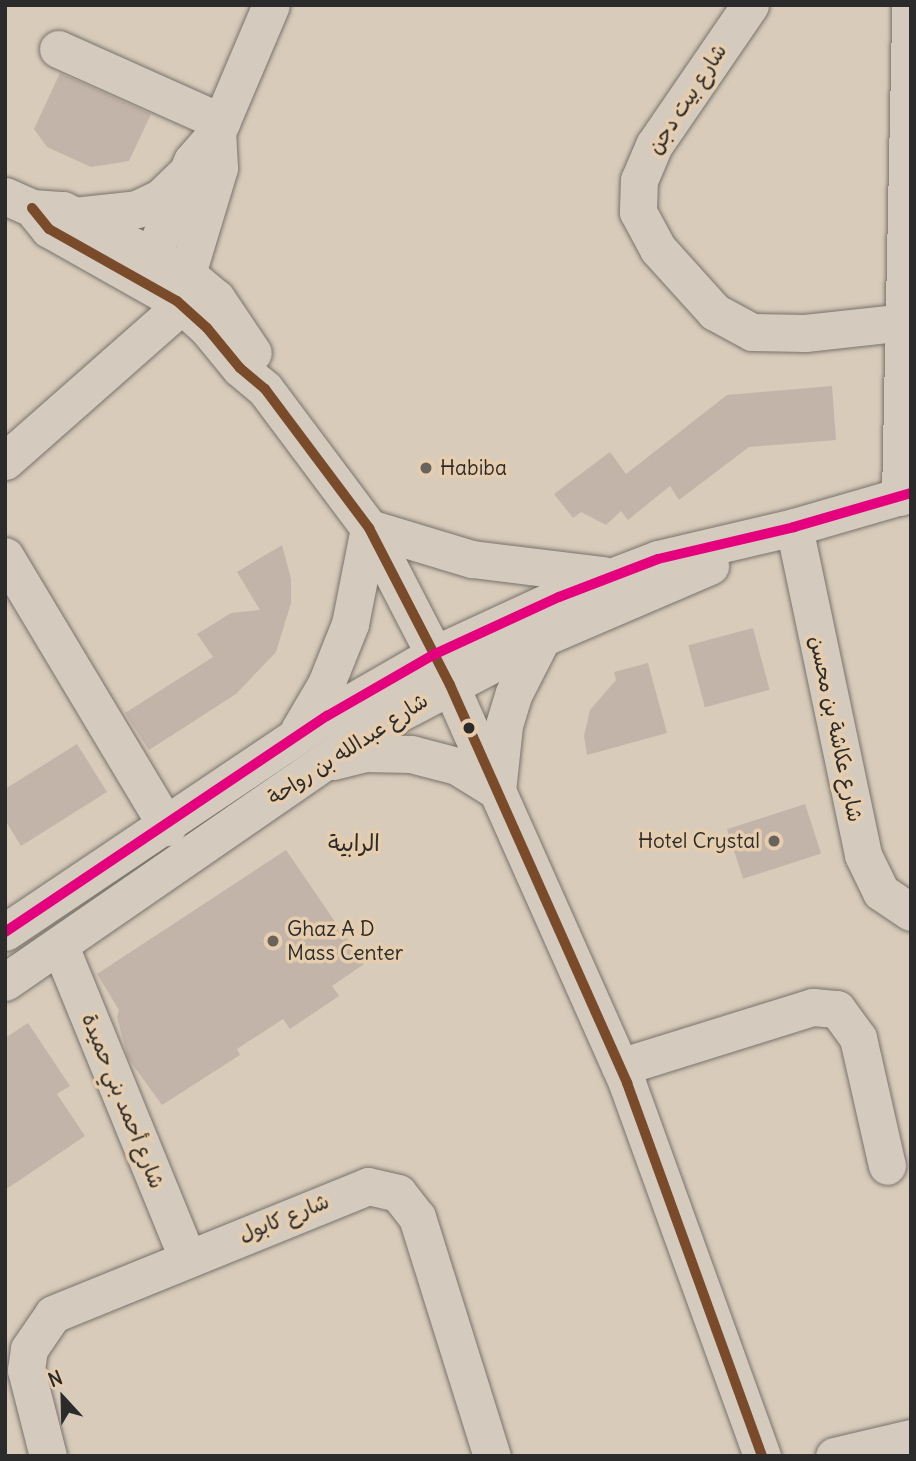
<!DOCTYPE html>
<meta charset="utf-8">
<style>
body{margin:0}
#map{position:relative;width:916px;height:1461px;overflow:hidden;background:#d8cbba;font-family:Delius,"Playpen Sans Arabic",sans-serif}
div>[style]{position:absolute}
.building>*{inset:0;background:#c3b4a9;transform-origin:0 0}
.roads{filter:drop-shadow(0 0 2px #79736b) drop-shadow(0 0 2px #79736b)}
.minor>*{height:37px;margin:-18.5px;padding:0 18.5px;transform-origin:18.5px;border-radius:18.5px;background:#d4cabe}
.bus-1>*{height:10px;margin:-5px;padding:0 5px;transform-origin:5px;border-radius:5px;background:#7a4b2a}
.bus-2>*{height:10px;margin:-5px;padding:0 5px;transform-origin:5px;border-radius:5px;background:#e5007d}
.dots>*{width:19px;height:19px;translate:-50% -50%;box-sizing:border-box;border:4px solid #e5cdad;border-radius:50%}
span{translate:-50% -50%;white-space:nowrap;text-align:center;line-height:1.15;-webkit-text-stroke:7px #e5cdad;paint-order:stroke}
.street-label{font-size:21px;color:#2b2b2b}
.poi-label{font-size:21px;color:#2b2b2b}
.left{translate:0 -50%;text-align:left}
.right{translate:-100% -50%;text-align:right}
.neighbourhood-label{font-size:23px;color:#2b2b2b}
.frame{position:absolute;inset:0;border:7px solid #2b2b2b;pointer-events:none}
.north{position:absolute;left:28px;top:1363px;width:70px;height:70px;-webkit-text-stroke:5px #e5cdad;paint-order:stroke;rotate:338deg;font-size:19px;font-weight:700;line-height:28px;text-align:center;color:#2b2b2b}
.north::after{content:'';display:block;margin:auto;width:24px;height:32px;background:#2b2b2b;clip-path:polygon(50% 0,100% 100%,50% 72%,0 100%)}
</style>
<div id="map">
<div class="building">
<div style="clip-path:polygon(60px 73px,151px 114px,129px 161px,91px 167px,47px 147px,34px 129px)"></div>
<div style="clip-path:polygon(832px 386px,836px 440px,749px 447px,679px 500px,670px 486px,628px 520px,621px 511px,606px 525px,581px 512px,573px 518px,554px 494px,610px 452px,626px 474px,727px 395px)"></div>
<div style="clip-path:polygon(282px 545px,291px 579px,291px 603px,276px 652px,236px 694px,149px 750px,125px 713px,213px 657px,197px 634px,231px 613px,260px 610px,237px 572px)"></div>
<div style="left:753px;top:628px;width:64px;height:67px;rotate:75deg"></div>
<div style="clip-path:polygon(648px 663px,667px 733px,587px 755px,584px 736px,590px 710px,616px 680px,614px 672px)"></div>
<div style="clip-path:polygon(77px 744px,107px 792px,21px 846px,5px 820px,5px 789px)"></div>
<div style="left:805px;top:804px;width:52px;height:82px;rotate:72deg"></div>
<div style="clip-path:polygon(286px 850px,364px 964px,332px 986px,339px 996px,290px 1029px,283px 1019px,237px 1049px,240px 1055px,162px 1105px,128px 1058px,117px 1017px,119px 1010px,97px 974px)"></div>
<div style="clip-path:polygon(28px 1023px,70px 1086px,57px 1094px,85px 1136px,5px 1190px,5px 1038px)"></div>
</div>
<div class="roads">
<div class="minor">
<div style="left:750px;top:5px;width:170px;rotate:124.4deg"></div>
<div style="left:654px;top:145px;width:38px;rotate:113deg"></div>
<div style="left:639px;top:180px;width:32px;rotate:92deg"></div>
<div style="left:638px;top:212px;width:42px;rotate:61.6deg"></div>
<div style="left:658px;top:249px;width:85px;rotate:47.9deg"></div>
<div style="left:715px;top:312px;width:42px;rotate:28.4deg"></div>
<div style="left:752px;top:332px;width:53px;rotate:1.1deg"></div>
<div style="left:805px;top:333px;width:100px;rotate:-6.3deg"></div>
<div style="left:58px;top:49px;width:179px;rotate:24.1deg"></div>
<div style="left:5px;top:196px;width:30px;rotate:24deg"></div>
<div style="left:32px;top:208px;width:31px;rotate:4deg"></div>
<div style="left:63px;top:210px;width:140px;rotate:27.3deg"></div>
<div style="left:187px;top:274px;width:38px;rotate:40deg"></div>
<div style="left:216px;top:298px;width:66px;rotate:56.1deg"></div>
<div style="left:32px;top:208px;width:27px;rotate:51deg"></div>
<div style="left:49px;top:229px;width:147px;rotate:29.4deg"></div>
<div style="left:177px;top:301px;width:40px;rotate:42deg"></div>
<div style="left:207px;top:328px;width:52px;rotate:50.5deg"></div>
<div style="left:240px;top:368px;width:33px;rotate:40deg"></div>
<div style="left:265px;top:389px;width:174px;rotate:53.2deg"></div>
<div style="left:369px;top:528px;width:177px;rotate:62.7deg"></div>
<div style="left:450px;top:685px;width:436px;rotate:66deg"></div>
<div style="left:627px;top:1083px;width:397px;rotate:70.1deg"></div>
<div style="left:74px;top:216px;width:63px;rotate:-6.3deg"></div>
<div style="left:137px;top:209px;width:25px;rotate:-26deg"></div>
<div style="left:160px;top:198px;width:35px;rotate:-44deg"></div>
<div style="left:143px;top:278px;width:127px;rotate:-67.3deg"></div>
<div style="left:192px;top:161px;width:38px;rotate:-49deg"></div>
<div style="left:217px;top:132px;width:138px;rotate:-67deg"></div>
<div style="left:5px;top:461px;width:216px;rotate:-41.4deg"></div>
<div style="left:167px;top:318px;width:48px;rotate:-65.6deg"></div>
<div style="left:187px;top:274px;width:111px;rotate:-73.2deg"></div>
<div style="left:219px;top:168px;width:36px;rotate:-93deg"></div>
<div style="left:900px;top:497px;width:492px;rotate:-88.8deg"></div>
<div style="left:794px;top:527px;width:335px;rotate:78.1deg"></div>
<div style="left:863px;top:855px;width:41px;rotate:64.1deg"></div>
<div style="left:881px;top:892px;width:36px;rotate:34deg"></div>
<div style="left:5px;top:556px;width:316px;rotate:59.1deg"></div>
<div style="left:299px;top:730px;width:53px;rotate:-59.6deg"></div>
<div style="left:326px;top:684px;width:65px;rotate:-68.2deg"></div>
<div style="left:350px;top:624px;width:98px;rotate:-78.8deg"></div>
<div style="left:369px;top:528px;width:108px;rotate:16.8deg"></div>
<div style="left:472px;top:559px;width:132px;rotate:7deg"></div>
<div style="left:333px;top:761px;width:32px;rotate:-14deg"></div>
<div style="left:364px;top:753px;width:47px;rotate:1.2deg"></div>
<div style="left:411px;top:754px;width:48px;rotate:14.6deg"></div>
<div style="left:457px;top:766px;width:47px;rotate:32deg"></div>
<div style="left:497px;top:791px;width:66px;rotate:-83.9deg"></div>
<div style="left:504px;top:725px;width:34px;rotate:-73deg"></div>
<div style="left:514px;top:693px;width:62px;rotate:-63deg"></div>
<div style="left:5px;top:932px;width:388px;rotate:-33.9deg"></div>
<div style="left:327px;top:716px;width:125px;rotate:-29.9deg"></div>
<div style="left:435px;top:654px;width:136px;rotate:-24.7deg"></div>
<div style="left:559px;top:597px;width:106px;rotate:-21deg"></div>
<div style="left:658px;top:559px;width:140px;rotate:-13.2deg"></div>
<div style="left:794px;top:527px;width:122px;rotate:-16.2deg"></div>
<div style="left:60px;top:946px;width:336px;rotate:67.8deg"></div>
<div style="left:5px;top:982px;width:458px;rotate:-34.6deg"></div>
<div style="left:382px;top:722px;width:181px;rotate:-27.7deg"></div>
<div style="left:542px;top:638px;width:183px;rotate:-23.2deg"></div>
<div style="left:620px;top:1067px;width:202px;rotate:-17.3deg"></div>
<div style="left:813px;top:1007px;width:24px;rotate:5deg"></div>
<div style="left:837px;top:1009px;width:36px;rotate:54deg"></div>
<div style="left:858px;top:1038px;width:131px;rotate:77.2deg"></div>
<div style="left:48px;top:1456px;width:89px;rotate:-104.3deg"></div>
<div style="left:26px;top:1370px;width:21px;rotate:-82deg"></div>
<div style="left:29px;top:1349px;width:42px;rotate:-55.6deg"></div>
<div style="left:53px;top:1314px;width:340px;rotate:-22.1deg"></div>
<div style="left:368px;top:1186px;width:31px;rotate:13deg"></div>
<div style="left:398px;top:1193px;width:31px;rotate:52deg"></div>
<div style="left:417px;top:1217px;width:250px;rotate:72.6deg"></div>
<div style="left:834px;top:1456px;width:79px;rotate:-13.2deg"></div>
</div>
</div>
<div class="bus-1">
<div style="left:32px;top:208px;width:27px;rotate:51deg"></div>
<div style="left:49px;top:229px;width:147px;rotate:29.4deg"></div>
<div style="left:177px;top:301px;width:40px;rotate:42deg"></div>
<div style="left:207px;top:328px;width:52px;rotate:50.5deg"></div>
<div style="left:240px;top:368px;width:33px;rotate:40deg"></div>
<div style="left:265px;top:389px;width:174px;rotate:53.2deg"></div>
<div style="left:369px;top:528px;width:177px;rotate:62.7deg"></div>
<div style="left:450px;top:685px;width:436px;rotate:66deg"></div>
<div style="left:627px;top:1083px;width:397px;rotate:70.1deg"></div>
</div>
<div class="bus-2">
<div style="left:5px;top:932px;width:388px;rotate:-33.9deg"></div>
<div style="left:327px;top:716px;width:125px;rotate:-29.9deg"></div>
<div style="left:435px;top:654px;width:136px;rotate:-24.7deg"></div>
<div style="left:559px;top:597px;width:106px;rotate:-21deg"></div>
<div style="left:658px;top:559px;width:140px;rotate:-13.2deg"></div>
<div style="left:794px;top:527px;width:122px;rotate:-16.2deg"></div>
</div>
<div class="dots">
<div style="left:426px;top:468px;background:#68635d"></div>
<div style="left:469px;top:728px;background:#2b2b2b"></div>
<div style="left:774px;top:841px;background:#68635d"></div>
<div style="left:273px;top:941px;background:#68635d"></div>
</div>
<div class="street-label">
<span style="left:687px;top:99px;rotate:-57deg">شارع بيت دجن</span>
<span style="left:836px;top:729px;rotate:78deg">شارع عكاشة بن محسن</span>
<span style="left:348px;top:749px;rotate:-33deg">شارع عبدالله بن رواحة</span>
<span style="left:123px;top:1101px;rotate:68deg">شارع أحمد بني حميدة</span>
<span style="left:284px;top:1218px;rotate:-22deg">شارع كابول</span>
</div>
<div class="poi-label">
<span class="left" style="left:440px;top:468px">Habiba</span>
<span class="right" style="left:760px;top:841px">Hotel Crystal</span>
<span class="left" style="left:287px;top:941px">Ghaz A D<br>Mass Center</span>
</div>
<div class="neighbourhood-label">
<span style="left:354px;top:843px">الرابية</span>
</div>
<div class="frame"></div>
<div class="north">N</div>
</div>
